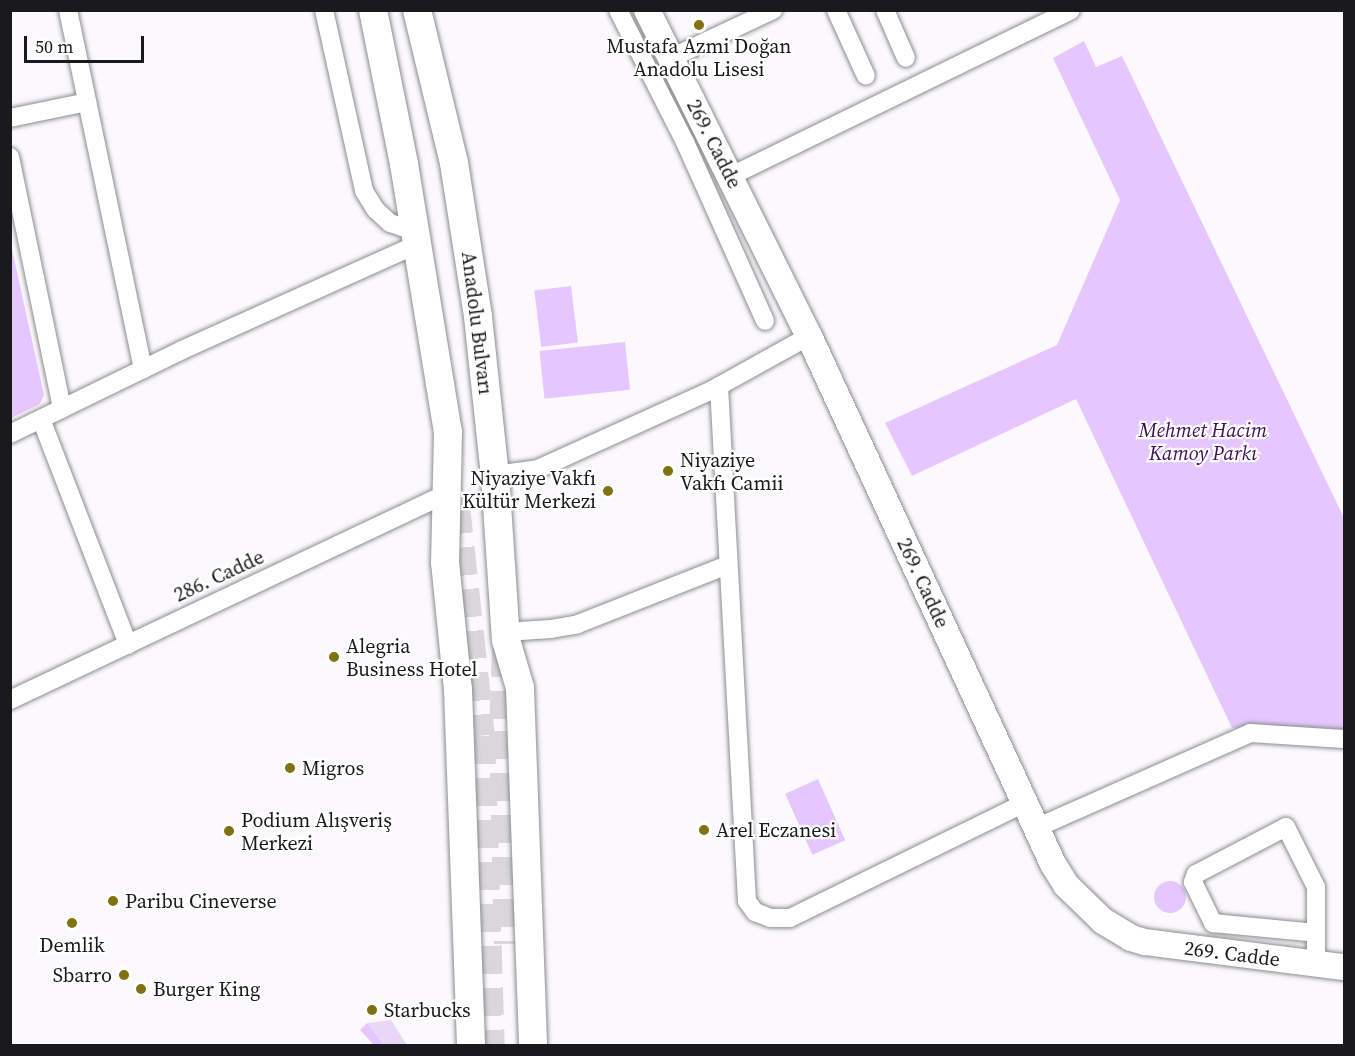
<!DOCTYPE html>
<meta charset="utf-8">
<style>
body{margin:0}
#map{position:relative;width:1355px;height:1056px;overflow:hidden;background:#fbf9fd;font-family:"Source Serif 4",serif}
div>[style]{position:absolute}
.green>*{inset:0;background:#e5c6fe;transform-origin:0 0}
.round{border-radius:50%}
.water>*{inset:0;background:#e9d7f8}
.primary-tunnel>*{height:28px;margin-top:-14px;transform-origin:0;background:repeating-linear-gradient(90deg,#d9d7db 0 28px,transparent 0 42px)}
.roads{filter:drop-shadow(0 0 2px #8d8c8f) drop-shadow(0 0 2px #8d8c8f)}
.street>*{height:18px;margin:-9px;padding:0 9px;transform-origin:9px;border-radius:9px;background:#fff}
.secondary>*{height:26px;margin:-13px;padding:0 13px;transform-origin:13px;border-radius:13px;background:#fff}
.primary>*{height:28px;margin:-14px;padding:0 14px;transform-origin:14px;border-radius:14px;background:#fff}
.dots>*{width:16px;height:16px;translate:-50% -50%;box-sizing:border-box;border:3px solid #fff;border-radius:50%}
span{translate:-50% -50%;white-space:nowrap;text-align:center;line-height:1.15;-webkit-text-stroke:4.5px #fff;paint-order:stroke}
.poi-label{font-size:20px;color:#1a191b}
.left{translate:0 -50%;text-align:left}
.right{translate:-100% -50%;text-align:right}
.street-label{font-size:20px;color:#1a191b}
.park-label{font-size:20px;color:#3c0f55;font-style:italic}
.frame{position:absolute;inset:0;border:12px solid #1a191b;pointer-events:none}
.scale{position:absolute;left:24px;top:36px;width:120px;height:27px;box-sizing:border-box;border:3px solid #1a191b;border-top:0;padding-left:8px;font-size:18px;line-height:21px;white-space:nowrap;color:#1a191b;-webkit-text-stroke:4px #fff;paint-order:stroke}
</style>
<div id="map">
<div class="green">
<div style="clip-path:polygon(1084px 41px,1096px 67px,1122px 56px,1344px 518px,1344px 738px,1232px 728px,1076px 399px,912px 476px,885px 423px,1057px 345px,1120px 200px,1053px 58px)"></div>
<div style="clip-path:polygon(10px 240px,44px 395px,40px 404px,11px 418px)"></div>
<div style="left:571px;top:286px;width:57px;height:37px;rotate:83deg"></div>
<div style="left:625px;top:342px;width:48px;height:86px;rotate:84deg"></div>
<div style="left:818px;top:779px;width:67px;height:36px;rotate:66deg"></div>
<div class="round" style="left:1154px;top:881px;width:32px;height:32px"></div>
<div style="clip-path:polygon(367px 1023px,385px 1045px,374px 1045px,360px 1030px)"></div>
</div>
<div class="water">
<div style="clip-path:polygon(391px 1020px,405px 1042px,407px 1045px,385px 1045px,367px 1023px)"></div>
</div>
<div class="primary-tunnel">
<div style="left:456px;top:506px;width:231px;rotate:83.8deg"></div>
<div style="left:481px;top:736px;width:310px;rotate:88.2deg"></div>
<div style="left:506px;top:649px;width:82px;rotate:92.1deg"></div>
<div style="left:503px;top:731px;width:213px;rotate:88.7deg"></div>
</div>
<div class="roads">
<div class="street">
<div style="left:68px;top:10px;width:367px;rotate:78.2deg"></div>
<div style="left:324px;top:10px;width:185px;rotate:77.5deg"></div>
<div style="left:364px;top:191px;width:22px;rotate:58deg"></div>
<div style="left:376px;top:210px;width:19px;rotate:43deg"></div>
<div style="left:390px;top:223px;width:13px;rotate:18deg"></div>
<div style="left:402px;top:227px;width:13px"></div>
<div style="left:618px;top:10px;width:148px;rotate:63.1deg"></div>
<div style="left:685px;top:142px;width:196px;rotate:65.9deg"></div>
<div style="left:836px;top:10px;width:72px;rotate:65.6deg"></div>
<div style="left:885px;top:10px;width:52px;rotate:66.4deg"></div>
<div style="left:671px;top:58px;width:113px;rotate:-25.2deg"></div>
<div style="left:10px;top:118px;width:79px;rotate:-11.7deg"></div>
<div style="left:10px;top:157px;width:257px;rotate:78.3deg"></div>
<div style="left:731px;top:176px;width:378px;rotate:-26deg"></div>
<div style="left:719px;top:386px;width:516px;rotate:86.89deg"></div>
<div style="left:747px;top:901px;width:14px;rotate:54deg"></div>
<div style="left:755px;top:912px;width:17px;rotate:21deg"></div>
<div style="left:771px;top:918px;width:19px"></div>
<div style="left:790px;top:918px;width:262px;rotate:-26.1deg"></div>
<div style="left:41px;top:419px;width:242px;rotate:68.9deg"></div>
<div style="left:10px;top:434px;width:191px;rotate:-26deg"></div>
<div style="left:182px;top:350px;width:259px;rotate:-24.2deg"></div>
<div style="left:495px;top:475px;width:43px;rotate:-7.9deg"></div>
<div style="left:538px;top:469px;width:191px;rotate:-24.4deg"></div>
<div style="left:712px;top:390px;width:111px;rotate:-29.1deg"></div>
<div style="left:506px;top:632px;width:45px;rotate:-3.8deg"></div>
<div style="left:551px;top:629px;width:27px;rotate:-10deg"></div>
<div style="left:578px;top:624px;width:161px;rotate:-21.5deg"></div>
<div style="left:10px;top:700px;width:484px;rotate:-25.3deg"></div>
<div style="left:1036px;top:828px;width:234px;rotate:-23.9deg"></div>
<div style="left:1250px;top:733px;width:94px;rotate:3.7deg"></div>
<div style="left:1316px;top:963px;width:76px;rotate:-90deg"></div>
<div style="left:1316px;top:887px;width:67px;rotate:-116.6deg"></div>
<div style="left:1286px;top:827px;width:102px;rotate:152.4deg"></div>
<div style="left:1196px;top:874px;width:9px;rotate:111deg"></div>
<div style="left:1193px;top:882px;width:46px;rotate:64deg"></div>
<div style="left:1213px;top:923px;width:103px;rotate:5.5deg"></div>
</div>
<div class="secondary">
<div style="left:647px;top:10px;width:364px;rotate:63.6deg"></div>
<div style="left:809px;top:336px;width:582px;rotate:65.2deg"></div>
<div style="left:1053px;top:864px;width:25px;rotate:58deg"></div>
<div style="left:1066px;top:885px;width:52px;rotate:44.2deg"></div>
<div style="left:1103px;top:921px;width:33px;rotate:31deg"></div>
<div style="left:1131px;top:938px;width:15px;rotate:16deg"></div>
<div style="left:1145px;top:942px;width:201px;rotate:7.2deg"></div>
</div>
<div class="primary">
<div style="left:373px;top:10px;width:157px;rotate:78.6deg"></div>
<div style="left:404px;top:164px;width:272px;rotate:80.7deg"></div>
<div style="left:448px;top:432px;width:130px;rotate:91.3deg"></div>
<div style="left:445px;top:562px;width:129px;rotate:84.2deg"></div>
<div style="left:458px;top:690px;width:356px;rotate:87.9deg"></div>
<div style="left:417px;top:10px;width:157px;rotate:76.4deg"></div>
<div style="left:454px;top:163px;width:156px;rotate:81.1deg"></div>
<div style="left:478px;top:317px;width:159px;rotate:83.9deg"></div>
<div style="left:495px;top:475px;width:165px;rotate:86.2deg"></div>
<div style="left:506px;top:640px;width:50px;rotate:73.7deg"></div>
<div style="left:520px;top:688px;width:358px;rotate:87.9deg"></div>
</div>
</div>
<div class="dots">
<div style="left:699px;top:25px;background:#807213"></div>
<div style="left:668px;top:471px;background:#807213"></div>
<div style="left:608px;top:491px;background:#807213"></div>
<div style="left:334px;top:657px;background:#807213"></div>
<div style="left:290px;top:768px;background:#807213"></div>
<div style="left:704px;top:830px;background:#807213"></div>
<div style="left:229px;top:831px;background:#807213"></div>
<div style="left:113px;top:901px;background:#807213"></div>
<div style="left:72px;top:923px;background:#807213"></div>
<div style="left:124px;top:975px;background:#807213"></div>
<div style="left:141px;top:989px;background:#807213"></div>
<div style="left:372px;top:1010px;background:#807213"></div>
</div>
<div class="poi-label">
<span style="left:699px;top:58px">Mustafa Azmi Doğan<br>Anadolu Lisesi</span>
<span class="left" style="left:680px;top:472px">Niyaziye<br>Vakfı Camii</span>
<span class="right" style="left:596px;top:490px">Niyaziye Vakfı<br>Kültür Merkezi</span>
<span class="left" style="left:346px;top:658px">Alegria<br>Business Hotel</span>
<span class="left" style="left:302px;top:768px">Migros</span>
<span class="left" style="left:241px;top:832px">Podium Alışveriş<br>Merkezi</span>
<span class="left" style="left:716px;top:830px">Arel Eczanesi</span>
<span class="left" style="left:125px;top:901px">Paribu Cineverse</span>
<span style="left:72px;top:945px">Demlik</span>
<span class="right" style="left:112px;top:975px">Sbarro</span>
<span class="left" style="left:153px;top:989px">Burger King</span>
<span class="left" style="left:384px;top:1010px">Starbucks</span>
</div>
<div class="street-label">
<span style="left:714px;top:144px;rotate:63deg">269. Cadde</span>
<span style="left:477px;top:323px;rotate:83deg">Anadolu Bulvarı</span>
<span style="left:219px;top:576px;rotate:-25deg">286. Cadde</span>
<span style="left:923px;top:583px;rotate:65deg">269. Cadde</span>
<span style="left:1232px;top:954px;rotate:7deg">269. Cadde</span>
</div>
<div class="park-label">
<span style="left:1203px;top:442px">Mehmet Hacim<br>Kamoy Parkı</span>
</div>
<div class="frame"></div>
<div class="scale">50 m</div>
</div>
